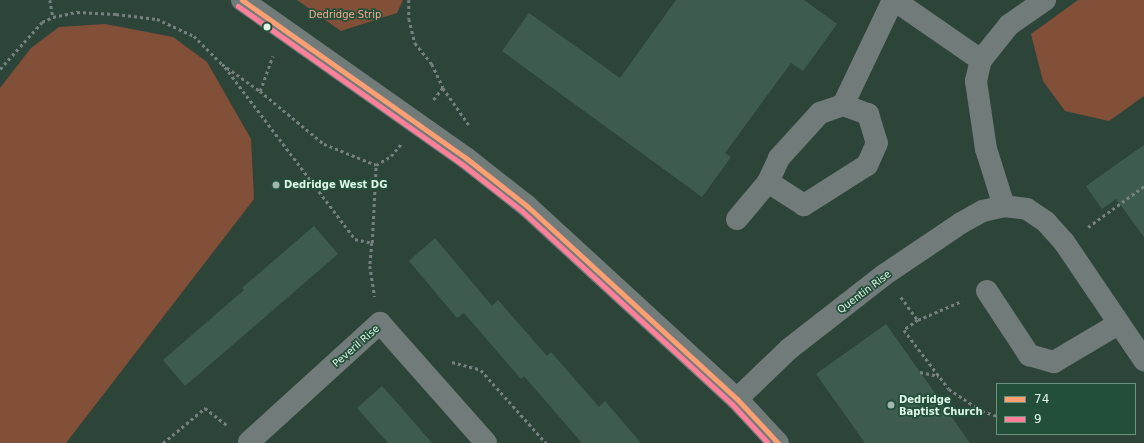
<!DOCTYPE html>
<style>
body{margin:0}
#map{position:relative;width:1144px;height:443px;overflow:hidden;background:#2d4539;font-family:"DejaVu Sans",sans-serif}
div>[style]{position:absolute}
.green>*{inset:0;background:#824f38}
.building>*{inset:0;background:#3e5c4e}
.path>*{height:2.5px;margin-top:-1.25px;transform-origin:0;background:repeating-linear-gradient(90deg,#76807f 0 3px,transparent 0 6px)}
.minor>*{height:22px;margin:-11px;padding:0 11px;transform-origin:11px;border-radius:11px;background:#717b7a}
.bus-1>*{height:5px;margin:-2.5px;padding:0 2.5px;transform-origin:2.5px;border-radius:2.5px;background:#fd9f72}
.bus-2>*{height:5px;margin:-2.5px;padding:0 2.5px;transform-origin:2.5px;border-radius:2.5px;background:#ff8098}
.dots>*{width:11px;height:11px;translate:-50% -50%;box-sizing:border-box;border:2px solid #234f3a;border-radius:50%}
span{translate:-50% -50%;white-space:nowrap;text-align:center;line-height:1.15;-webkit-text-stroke:3.5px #234f3a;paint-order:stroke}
.park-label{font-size:10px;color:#f9a98c}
.poi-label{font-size:10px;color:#def6e8;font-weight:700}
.left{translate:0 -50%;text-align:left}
.street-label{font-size:10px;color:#def6e8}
.legend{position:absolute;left:996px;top:383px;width:140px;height:52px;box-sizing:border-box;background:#234f3a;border:1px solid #6e9280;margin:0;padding:5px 7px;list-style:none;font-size:12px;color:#def6e8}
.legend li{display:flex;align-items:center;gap:8px;height:20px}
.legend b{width:20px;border:1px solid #6e9280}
</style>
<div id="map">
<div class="green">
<div style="clip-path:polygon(297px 0,403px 0,397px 13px,341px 31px)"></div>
<div style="clip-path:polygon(1078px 0,1144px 0,1144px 96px,1109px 121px,1065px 111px,1043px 81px,1031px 34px)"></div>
<div style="clip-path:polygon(105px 24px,173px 37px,207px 62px,251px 139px,254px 199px,66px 443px,0 443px,0 88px,31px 48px,59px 27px)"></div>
</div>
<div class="building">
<div style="clip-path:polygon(676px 0,804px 0,837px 24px,803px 71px,791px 63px,725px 153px,731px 157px,702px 197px,502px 51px,529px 13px,620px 78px)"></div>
<div style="clip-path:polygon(1144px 145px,1144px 237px,1116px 199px,1102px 209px,1086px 186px)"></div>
<div style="clip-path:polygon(314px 226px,338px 254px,185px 386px,163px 360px,244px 290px,242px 288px)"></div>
<div style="clip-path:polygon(435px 238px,492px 306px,498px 300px,547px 356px,551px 352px,599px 407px,605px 401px,641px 443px,582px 443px,524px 376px,521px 379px,464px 313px,457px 318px,409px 261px)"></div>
<div style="clip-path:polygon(886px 324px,920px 372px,970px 443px,865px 443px,816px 374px)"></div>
<div style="clip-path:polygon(382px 386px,406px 413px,432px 443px,388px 443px,357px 408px)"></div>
</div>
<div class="path">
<div style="left:50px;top:0;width:17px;rotate:80deg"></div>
<div style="left:409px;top:0;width:19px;rotate:90deg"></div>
<div style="left:409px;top:19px;width:25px;rotate:76deg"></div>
<div style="left:415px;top:43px;width:27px;rotate:51deg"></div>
<div style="left:432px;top:64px;width:26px;rotate:65deg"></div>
<div style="left:443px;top:88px;width:16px;rotate:128deg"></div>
<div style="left:225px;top:67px;width:216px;rotate:52.9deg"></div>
<div style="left:355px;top:239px;width:17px;rotate:13deg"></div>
<div style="left:372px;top:243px;width:23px;rotate:95deg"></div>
<div style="left:370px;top:266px;width:31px;rotate:81deg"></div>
<div style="left:0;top:69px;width:63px;rotate:-48.2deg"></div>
<div style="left:42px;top:22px;width:12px;rotate:-24deg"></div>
<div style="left:53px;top:17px;width:25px;rotate:-12deg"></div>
<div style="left:77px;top:12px;width:39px;rotate:3deg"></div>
<div style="left:116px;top:14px;width:41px;rotate:7deg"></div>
<div style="left:157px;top:19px;width:41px;rotate:24.7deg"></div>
<div style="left:194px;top:36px;width:40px;rotate:45deg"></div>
<div style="left:222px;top:64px;width:47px;rotate:35.4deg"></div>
<div style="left:260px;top:91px;width:83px;rotate:39.6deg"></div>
<div style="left:324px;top:144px;width:56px;rotate:22deg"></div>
<div style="left:376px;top:165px;width:17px;rotate:-31deg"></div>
<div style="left:391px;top:156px;width:16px;rotate:-50deg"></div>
<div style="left:443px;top:88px;width:45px;rotate:54.9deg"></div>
<div style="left:260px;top:91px;width:37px;rotate:-70deg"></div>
<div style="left:1088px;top:227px;width:69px;rotate:-36.2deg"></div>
<div style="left:372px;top:243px;width:78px;rotate:-87.1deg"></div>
<div style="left:901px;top:297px;width:29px;rotate:54deg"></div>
<div style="left:918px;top:320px;width:48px;rotate:-23.4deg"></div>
<div style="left:918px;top:320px;width:17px;rotate:144deg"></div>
<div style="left:904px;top:330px;width:74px;rotate:52.7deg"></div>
<div style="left:949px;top:389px;width:40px;rotate:34deg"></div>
<div style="left:982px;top:411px;width:16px;rotate:18deg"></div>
<div style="left:452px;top:362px;width:30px;rotate:15deg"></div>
<div style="left:481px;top:370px;width:98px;rotate:48.3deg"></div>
<div style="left:920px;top:372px;width:19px;rotate:12deg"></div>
<div style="left:163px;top:443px;width:55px;rotate:-39.8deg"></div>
<div style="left:205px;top:408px;width:29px;rotate:38deg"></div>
</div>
<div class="minor">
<div style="left:242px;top:0;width:274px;rotate:35.2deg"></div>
<div style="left:466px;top:158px;width:78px;rotate:38.2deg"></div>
<div style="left:527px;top:206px;width:285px;rotate:42.6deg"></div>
<div style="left:737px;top:399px;width:60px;rotate:47deg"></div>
<div style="left:894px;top:0;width:106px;rotate:34.6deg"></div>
<div style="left:843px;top:105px;width:116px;rotate:-64.5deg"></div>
<div style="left:1004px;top:206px;width:60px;rotate:-107.5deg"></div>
<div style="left:986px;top:149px;width:69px;rotate:-98.4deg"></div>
<div style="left:976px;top:81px;width:22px;rotate:-77deg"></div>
<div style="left:981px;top:60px;width:45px;rotate:-51.3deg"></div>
<div style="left:1009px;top:25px;width:44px;rotate:-34.8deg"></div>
<div style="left:737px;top:219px;width:48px;rotate:-50deg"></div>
<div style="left:768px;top:182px;width:26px;rotate:-65deg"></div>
<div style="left:779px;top:158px;width:61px;rotate:-47.7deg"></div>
<div style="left:820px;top:113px;width:24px;rotate:-19deg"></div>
<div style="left:843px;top:105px;width:27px;rotate:20deg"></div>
<div style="left:868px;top:114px;width:30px;rotate:73deg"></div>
<div style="left:877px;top:143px;width:24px;rotate:114deg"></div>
<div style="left:867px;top:165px;width:75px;rotate:147.6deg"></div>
<div style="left:804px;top:205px;width:43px;rotate:-147.4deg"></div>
<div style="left:987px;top:291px;width:77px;rotate:56.7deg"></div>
<div style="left:1029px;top:355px;width:26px;rotate:16deg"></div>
<div style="left:1054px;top:362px;width:74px;rotate:-30.7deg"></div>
<div style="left:737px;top:399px;width:72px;rotate:-43.9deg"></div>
<div style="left:789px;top:349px;width:120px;rotate:-37.9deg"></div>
<div style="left:884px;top:275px;width:93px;rotate:-34deg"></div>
<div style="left:961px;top:223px;width:25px;rotate:-29deg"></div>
<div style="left:983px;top:211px;width:22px;rotate:-13deg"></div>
<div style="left:1004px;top:206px;width:23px;rotate:7deg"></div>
<div style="left:1027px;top:209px;width:23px;rotate:34deg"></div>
<div style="left:1046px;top:222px;width:27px;rotate:48deg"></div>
<div style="left:1064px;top:242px;width:143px;rotate:55.9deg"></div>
<div style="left:249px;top:442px;width:177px;rotate:-42.3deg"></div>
<div style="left:380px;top:323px;width:160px;rotate:48.5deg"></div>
</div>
<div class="bus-1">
<div style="left:242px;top:0;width:274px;rotate:35.2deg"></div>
<div style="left:466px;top:158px;width:78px;rotate:38.2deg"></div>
<div style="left:527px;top:206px;width:285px;rotate:42.6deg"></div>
<div style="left:737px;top:399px;width:60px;rotate:47deg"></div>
</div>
<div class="bus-2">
<div style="left:238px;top:6px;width:274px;rotate:35.2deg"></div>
<div style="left:462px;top:164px;width:76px;rotate:38.1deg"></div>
<div style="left:522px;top:211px;width:285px;rotate:42.6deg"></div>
<div style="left:732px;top:404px;width:53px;rotate:47.3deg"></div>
</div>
<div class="dots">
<div style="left:267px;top:27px;background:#def6e8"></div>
<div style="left:276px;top:185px;background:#a0b8ab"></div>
<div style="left:891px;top:405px;background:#a0b8ab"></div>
</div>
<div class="park-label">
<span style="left:345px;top:15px">Dedridge Strip</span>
</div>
<div class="poi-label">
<span class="left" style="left:284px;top:185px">Dedridge West DG</span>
<span class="left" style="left:899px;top:405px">Dedridge<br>Baptist Church</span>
</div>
<div class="street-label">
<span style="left:864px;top:292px;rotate:-37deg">Quentin Rise</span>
<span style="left:356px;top:346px;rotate:-41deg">Peveril Rise</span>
</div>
<ul class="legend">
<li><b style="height:5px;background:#fd9f72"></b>74</li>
<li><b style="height:5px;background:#ff8098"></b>9</li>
</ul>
</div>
